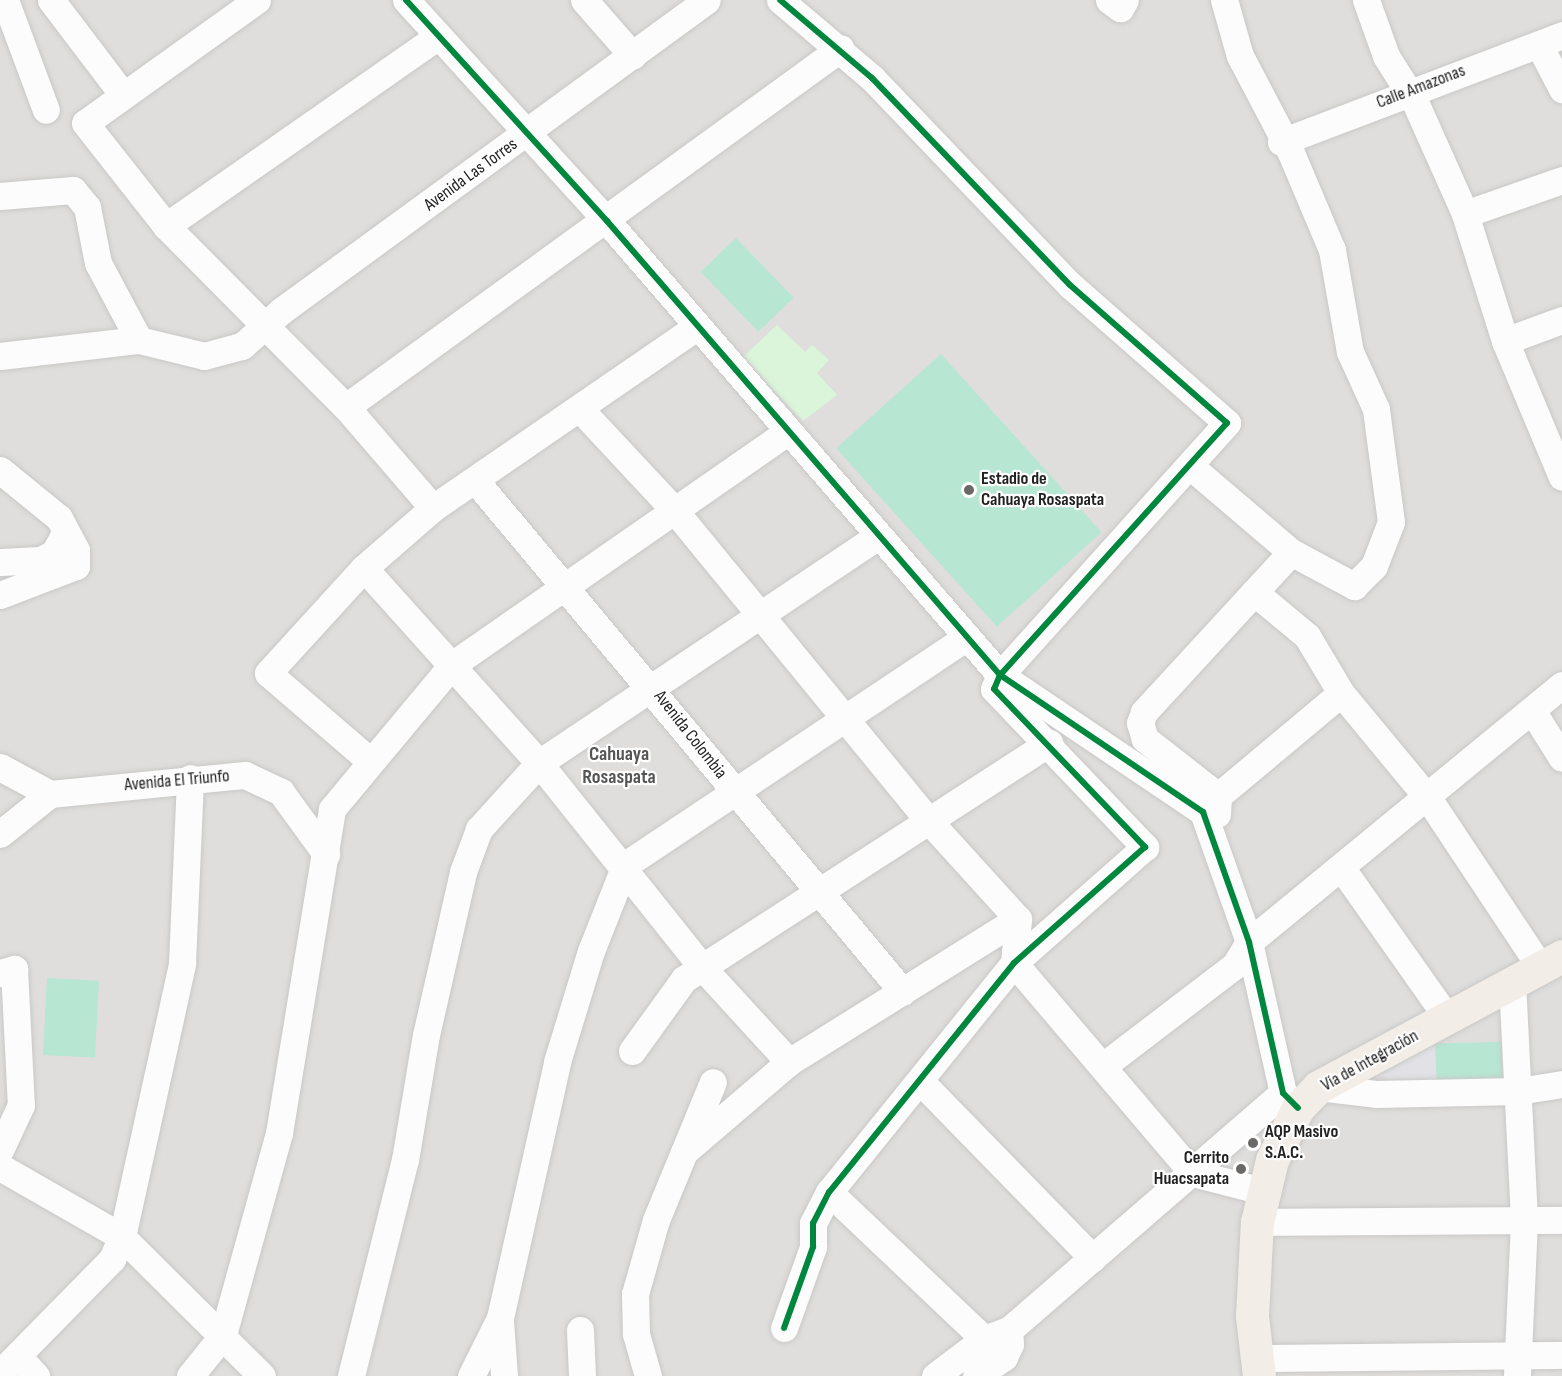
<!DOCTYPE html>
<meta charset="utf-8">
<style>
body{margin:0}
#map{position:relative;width:1562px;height:1376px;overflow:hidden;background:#f0eeeb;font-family:"Sofia Sans Condensed",sans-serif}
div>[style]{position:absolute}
.residential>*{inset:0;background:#dfdedc;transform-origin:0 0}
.park>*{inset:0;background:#daf5da}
.pitch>*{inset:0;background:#b7e6d2;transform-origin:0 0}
.plaza>*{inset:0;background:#e2e1e5}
.roads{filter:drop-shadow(0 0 2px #c9c8c7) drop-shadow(0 0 2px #c9c8c7)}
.minor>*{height:27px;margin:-13.5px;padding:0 13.5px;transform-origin:13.5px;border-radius:13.5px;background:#fdfcfc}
.major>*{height:33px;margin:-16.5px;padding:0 16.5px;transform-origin:16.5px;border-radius:16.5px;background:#f3ede7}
.cycleway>*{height:6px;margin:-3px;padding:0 3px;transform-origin:3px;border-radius:3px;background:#00873e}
.dots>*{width:16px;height:16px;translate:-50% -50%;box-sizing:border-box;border:3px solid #fff;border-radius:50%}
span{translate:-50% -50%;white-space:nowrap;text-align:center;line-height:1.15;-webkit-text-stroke:4.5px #fff;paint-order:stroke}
.street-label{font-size:18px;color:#222}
.poi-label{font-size:18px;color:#222;font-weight:700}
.left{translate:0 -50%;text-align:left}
.right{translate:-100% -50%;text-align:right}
.neighbourhood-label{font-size:20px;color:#555;font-weight:700}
</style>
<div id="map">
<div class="residential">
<div style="left:0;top:0;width:1562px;height:1376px"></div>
</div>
<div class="park">
<div style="clip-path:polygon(777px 325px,805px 352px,812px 345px,829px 360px,817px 373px,837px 395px,803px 421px,743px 357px)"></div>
</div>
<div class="pitch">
<div style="left:736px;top:238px;width:83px;height:49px;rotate:46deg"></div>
<div style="left:941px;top:354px;width:240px;height:141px;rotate:48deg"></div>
<div style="left:47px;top:978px;width:52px;height:77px;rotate:3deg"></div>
<div style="left:1502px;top:1042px;width:41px;height:67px;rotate:89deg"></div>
</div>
<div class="plaza">
<div style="clip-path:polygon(1435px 1044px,1437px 1086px,1389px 1085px,1385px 1076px,1375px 1079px,1374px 1072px)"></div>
</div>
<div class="roads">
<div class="minor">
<div style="left:5px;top:0;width:117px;rotate:69.6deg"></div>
<div style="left:51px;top:0;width:119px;rotate:52.8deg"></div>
<div style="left:257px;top:0;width:211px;rotate:144.4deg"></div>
<div style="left:85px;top:123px;width:131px;rotate:51.8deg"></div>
<div style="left:166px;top:226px;width:255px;rotate:45.2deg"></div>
<div style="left:346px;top:407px;width:133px;rotate:49.3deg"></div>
<div style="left:406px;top:0;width:299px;rotate:47.7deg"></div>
<div style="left:607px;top:221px;width:600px;rotate:49.12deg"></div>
<div style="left:1000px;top:675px;width:245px;rotate:34deg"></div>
<div style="left:1203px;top:812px;width:138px;rotate:70.5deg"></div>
<div style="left:1249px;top:942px;width:155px;rotate:77.3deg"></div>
<div style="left:1283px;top:1093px;width:21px;rotate:45deg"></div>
<div style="left:584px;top:0;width:74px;rotate:48.8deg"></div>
<div style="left:780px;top:0;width:121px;rotate:40.3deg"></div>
<div style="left:872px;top:78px;width:286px;rotate:46.3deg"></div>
<div style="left:1070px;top:285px;width:209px;rotate:41.3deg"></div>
<div style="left:1227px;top:423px;width:339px;rotate:132deg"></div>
<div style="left:1000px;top:675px;width:15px;rotate:113deg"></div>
<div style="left:994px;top:689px;width:219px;rotate:46.3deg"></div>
<div style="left:1145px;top:847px;width:175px;rotate:138.5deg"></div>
<div style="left:1014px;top:963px;width:294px;rotate:128.9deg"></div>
<div style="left:829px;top:1192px;width:35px;rotate:117deg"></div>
<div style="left:813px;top:1223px;width:24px;rotate:90deg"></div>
<div style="left:813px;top:1247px;width:86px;rotate:109.7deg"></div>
<div style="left:1109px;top:0;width:14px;rotate:36deg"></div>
<div style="left:1120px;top:8px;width:9px;rotate:-58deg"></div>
<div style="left:1366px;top:0;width:59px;rotate:70.3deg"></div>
<div style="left:1386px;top:56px;width:54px;rotate:57.8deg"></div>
<div style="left:1415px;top:102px;width:123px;rotate:65.9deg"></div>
<div style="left:1465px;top:214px;width:133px;rotate:72.5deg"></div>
<div style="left:1505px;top:341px;width:147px;rotate:67.3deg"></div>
<div style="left:1539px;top:45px;width:50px;rotate:62.4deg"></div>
<div style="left:1281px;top:142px;width:301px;rotate:-20.8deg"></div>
<div style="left:0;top:196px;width:73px;rotate:-4.7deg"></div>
<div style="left:73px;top:190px;width:22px;rotate:51deg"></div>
<div style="left:87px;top:207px;width:57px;rotate:78.9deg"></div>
<div style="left:98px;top:263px;width:87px;rotate:62deg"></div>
<div style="left:1465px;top:214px;width:103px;rotate:-19.3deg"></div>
<div style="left:166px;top:226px;width:332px;rotate:-34.9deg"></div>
<div style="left:1505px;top:341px;width:61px;rotate:-20.2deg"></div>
<div style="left:0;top:356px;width:140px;rotate:-6.6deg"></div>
<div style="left:139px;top:340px;width:67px;rotate:13.8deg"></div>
<div style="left:204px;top:356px;width:39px;rotate:-15deg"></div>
<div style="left:242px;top:346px;width:52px;rotate:-41.9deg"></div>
<div style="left:281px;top:311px;width:527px;rotate:-36.13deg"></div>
<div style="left:346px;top:407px;width:611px;rotate:-35.95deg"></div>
<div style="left:580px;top:409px;width:139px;rotate:47deg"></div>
<div style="left:675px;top:511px;width:401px;rotate:50.7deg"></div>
<div style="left:929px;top:821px;width:132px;rotate:47.8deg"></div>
<div style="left:1018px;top:919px;width:44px;rotate:95.2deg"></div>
<div style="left:1014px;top:963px;width:276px;rotate:49.6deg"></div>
<div style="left:1193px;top:1173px;width:71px;rotate:14.6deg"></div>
<div style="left:1190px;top:466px;width:133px;rotate:40.4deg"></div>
<div style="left:1291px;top:552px;width:72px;rotate:28.4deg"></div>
<div style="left:1354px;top:586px;width:28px;rotate:-45deg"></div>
<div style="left:1374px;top:566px;width:47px;rotate:-68.9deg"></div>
<div style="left:1391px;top:522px;width:114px;rotate:-97.6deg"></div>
<div style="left:1376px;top:409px;width:63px;rotate:-114.5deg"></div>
<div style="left:1350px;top:352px;width:104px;rotate:-100deg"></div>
<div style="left:1332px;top:250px;width:105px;rotate:-112.9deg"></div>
<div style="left:1291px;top:153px;width:110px;rotate:-117.7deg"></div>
<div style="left:1240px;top:56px;width:58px;rotate:-105.9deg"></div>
<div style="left:0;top:470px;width:76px;rotate:39.1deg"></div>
<div style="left:59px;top:518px;width:36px;rotate:62deg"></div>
<div style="left:76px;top:550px;width:16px;rotate:90deg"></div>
<div style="left:76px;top:566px;width:81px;rotate:159.1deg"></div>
<div style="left:475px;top:480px;width:667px;rotate:50.11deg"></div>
<div style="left:0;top:562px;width:41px;rotate:-2.8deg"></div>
<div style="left:41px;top:560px;width:15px;rotate:-28deg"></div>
<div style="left:54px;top:553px;width:23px;rotate:-61deg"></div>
<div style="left:364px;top:568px;width:262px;rotate:48.1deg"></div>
<div style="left:539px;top:763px;width:261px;rotate:51.4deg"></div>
<div style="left:702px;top:967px;width:129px;rotate:47.5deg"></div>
<div style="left:1254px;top:592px;width:69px;rotate:39.7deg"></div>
<div style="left:1307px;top:636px;width:66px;rotate:59.2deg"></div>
<div style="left:1341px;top:693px;width:136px;rotate:50.4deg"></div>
<div style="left:1428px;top:798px;width:204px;rotate:56.4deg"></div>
<div style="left:1533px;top:712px;width:54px;rotate:57.8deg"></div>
<div style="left:369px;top:760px;width:133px;rotate:-139.3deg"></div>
<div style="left:268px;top:673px;width:142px;rotate:-47.6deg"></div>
<div style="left:364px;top:568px;width:91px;rotate:-41deg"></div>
<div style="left:433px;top:508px;width:319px;rotate:-34.5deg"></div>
<div style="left:0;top:767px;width:57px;rotate:28.4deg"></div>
<div style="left:50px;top:794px;width:196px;rotate:-5.6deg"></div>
<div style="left:245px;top:775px;width:40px;rotate:25deg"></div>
<div style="left:281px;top:792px;width:77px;rotate:54deg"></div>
<div style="left:1218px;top:796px;width:93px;rotate:-142deg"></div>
<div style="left:1145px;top:739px;width:17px;rotate:-107deg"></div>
<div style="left:1140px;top:723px;width:12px;rotate:-70deg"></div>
<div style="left:1144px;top:712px;width:217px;rotate:-47.4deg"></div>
<div style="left:1217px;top:814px;width:18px;rotate:-87deg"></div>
<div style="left:1218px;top:796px;width:160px;rotate:-39.9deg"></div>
<div style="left:0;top:834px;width:64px;rotate:-38.7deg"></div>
<div style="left:1343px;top:870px;width:182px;rotate:54.8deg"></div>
<div style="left:0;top:973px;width:15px;rotate:-16deg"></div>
<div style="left:14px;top:969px;width:136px;rotate:87.1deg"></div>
<div style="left:21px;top:1105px;width:50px;rotate:115deg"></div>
<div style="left:1512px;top:982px;width:239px;rotate:87.1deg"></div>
<div style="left:1524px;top:1221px;width:155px;rotate:92.6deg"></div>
<div style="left:632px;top:1051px;width:89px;rotate:-54.2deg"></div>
<div style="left:684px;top:979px;width:435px;rotate:-32.9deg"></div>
<div style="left:1103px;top:1066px;width:166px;rotate:-37.4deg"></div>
<div style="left:1235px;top:965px;width:27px;rotate:-59deg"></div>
<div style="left:1249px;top:942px;width:405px;rotate:-39.4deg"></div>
<div style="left:921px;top:1082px;width:246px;rotate:45.7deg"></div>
<div style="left:1318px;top:1087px;width:58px;rotate:6.9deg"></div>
<div style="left:1376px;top:1094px;width:142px;rotate:-1.2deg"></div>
<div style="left:1518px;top:1091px;width:45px;rotate:-9deg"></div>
<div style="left:684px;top:1152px;width:138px;rotate:-40.6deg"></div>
<div style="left:789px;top:1062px;width:270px;rotate:-32deg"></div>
<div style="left:0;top:1167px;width:141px;rotate:29.8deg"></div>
<div style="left:122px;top:1237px;width:197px;rotate:44.8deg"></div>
<div style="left:829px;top:1192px;width:214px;rotate:43.5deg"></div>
<div style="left:1257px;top:1222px;width:305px;rotate:-0.4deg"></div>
<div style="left:500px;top:1321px;width:55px;rotate:85.8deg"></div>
<div style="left:580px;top:1330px;width:46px;rotate:87.5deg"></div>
<div style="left:18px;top:1356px;width:27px;rotate:48deg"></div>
<div style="left:1257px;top:1358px;width:305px;rotate:-0.6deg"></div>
<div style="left:0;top:1373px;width:160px;rotate:-45.5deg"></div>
<div style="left:112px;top:1259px;width:24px;rotate:-66deg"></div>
<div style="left:122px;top:1237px;width:280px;rotate:-77.6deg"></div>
<div style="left:182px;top:963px;width:185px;rotate:-87.5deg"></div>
<div style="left:190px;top:1376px;width:53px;rotate:-51.2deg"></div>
<div style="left:223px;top:1335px;width:210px;rotate:-74.5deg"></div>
<div style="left:279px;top:1133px;width:328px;rotate:-80.7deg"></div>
<div style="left:332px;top:809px;width:187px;rotate:-50.2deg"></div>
<div style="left:452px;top:665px;width:407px;rotate:-34.8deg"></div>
<div style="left:351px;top:1376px;width:223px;rotate:-76deg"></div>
<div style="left:405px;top:1160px;width:127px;rotate:-80.5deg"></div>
<div style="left:426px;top:1035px;width:167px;rotate:-77.2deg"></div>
<div style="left:463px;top:872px;width:46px;rotate:-69.6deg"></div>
<div style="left:479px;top:829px;width:89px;rotate:-47.7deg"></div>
<div style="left:539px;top:763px;width:408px;rotate:-33.8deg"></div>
<div style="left:471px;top:1376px;width:65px;rotate:-63.4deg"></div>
<div style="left:500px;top:1318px;width:262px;rotate:-77.4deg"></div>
<div style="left:557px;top:1062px;width:116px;rotate:-73deg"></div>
<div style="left:591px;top:951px;width:92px;rotate:-68.4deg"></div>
<div style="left:625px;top:865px;width:410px;rotate:-33.7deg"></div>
<div style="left:648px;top:1376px;width:44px;rotate:-105.9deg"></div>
<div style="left:636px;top:1334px;width:40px;rotate:-91.4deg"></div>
<div style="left:635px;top:1294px;width:77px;rotate:-74.2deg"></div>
<div style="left:656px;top:1220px;width:149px;rotate:-67.6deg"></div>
<div style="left:935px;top:1376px;width:61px;rotate:-37.1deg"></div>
<div style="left:984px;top:1339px;width:27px;rotate:-20deg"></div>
<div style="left:1009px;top:1330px;width:362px;rotate:-40.9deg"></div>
<div style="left:976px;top:1376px;width:34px;rotate:-34deg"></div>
<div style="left:1004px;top:1357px;width:14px;rotate:-65deg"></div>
<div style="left:1010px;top:1344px;width:14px;rotate:-94deg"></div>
</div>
<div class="major">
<div style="left:1259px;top:1376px;width:60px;rotate:-96.7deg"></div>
<div style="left:1252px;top:1316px;width:94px;rotate:-87deg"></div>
<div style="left:1257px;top:1222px;width:64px;rotate:-76.4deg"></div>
<div style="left:1272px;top:1160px;width:58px;rotate:-63.4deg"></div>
<div style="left:1298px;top:1108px;width:29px;rotate:-46deg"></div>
<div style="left:1318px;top:1087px;width:277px;rotate:-28.2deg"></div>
</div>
</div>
<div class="cycleway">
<div style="left:406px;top:0;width:299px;rotate:47.7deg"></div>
<div style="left:607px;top:221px;width:600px;rotate:49.12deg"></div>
<div style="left:1000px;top:675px;width:245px;rotate:34deg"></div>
<div style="left:1203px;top:812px;width:138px;rotate:70.5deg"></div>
<div style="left:1249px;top:942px;width:155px;rotate:77.3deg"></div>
<div style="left:1283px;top:1093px;width:21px;rotate:45deg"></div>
<div style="left:780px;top:0;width:121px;rotate:40.3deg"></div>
<div style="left:872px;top:78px;width:286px;rotate:46.3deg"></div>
<div style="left:1070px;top:285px;width:209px;rotate:41.3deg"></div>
<div style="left:1227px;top:423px;width:339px;rotate:132deg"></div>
<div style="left:1000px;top:675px;width:15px;rotate:113deg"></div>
<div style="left:994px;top:689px;width:219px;rotate:46.3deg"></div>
<div style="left:1145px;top:847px;width:175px;rotate:138.5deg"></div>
<div style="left:1014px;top:963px;width:294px;rotate:128.9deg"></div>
<div style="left:829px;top:1192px;width:35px;rotate:117deg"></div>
<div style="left:813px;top:1223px;width:24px;rotate:90deg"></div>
<div style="left:813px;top:1247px;width:86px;rotate:109.7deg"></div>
</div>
<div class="dots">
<div style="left:969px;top:490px;background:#6a6968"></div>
<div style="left:1253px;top:1143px;background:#6a6968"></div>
<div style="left:1241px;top:1169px;background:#6a6968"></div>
</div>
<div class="street-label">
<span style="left:1421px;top:87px;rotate:-21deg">Calle Amazonas</span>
<span style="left:471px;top:175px;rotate:-36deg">Avenida Las Torres</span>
<span style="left:690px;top:735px;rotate:52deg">Avenida Colombia</span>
<span style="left:177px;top:781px;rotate:-5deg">Avenida El Triunfo</span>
<span style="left:1370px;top:1061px;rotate:-29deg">Vía de Integración</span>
</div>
<div class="poi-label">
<span class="left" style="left:981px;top:490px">Estadio de<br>Cahuaya Rosaspata</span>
<span class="left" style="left:1265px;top:1143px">AQP Masivo<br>S.A.C.</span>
<span class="right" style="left:1229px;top:1169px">Cerrito<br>Huacsapata</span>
</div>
<div class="neighbourhood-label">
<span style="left:619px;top:766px">Cahuaya<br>Rosaspata</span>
</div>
</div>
